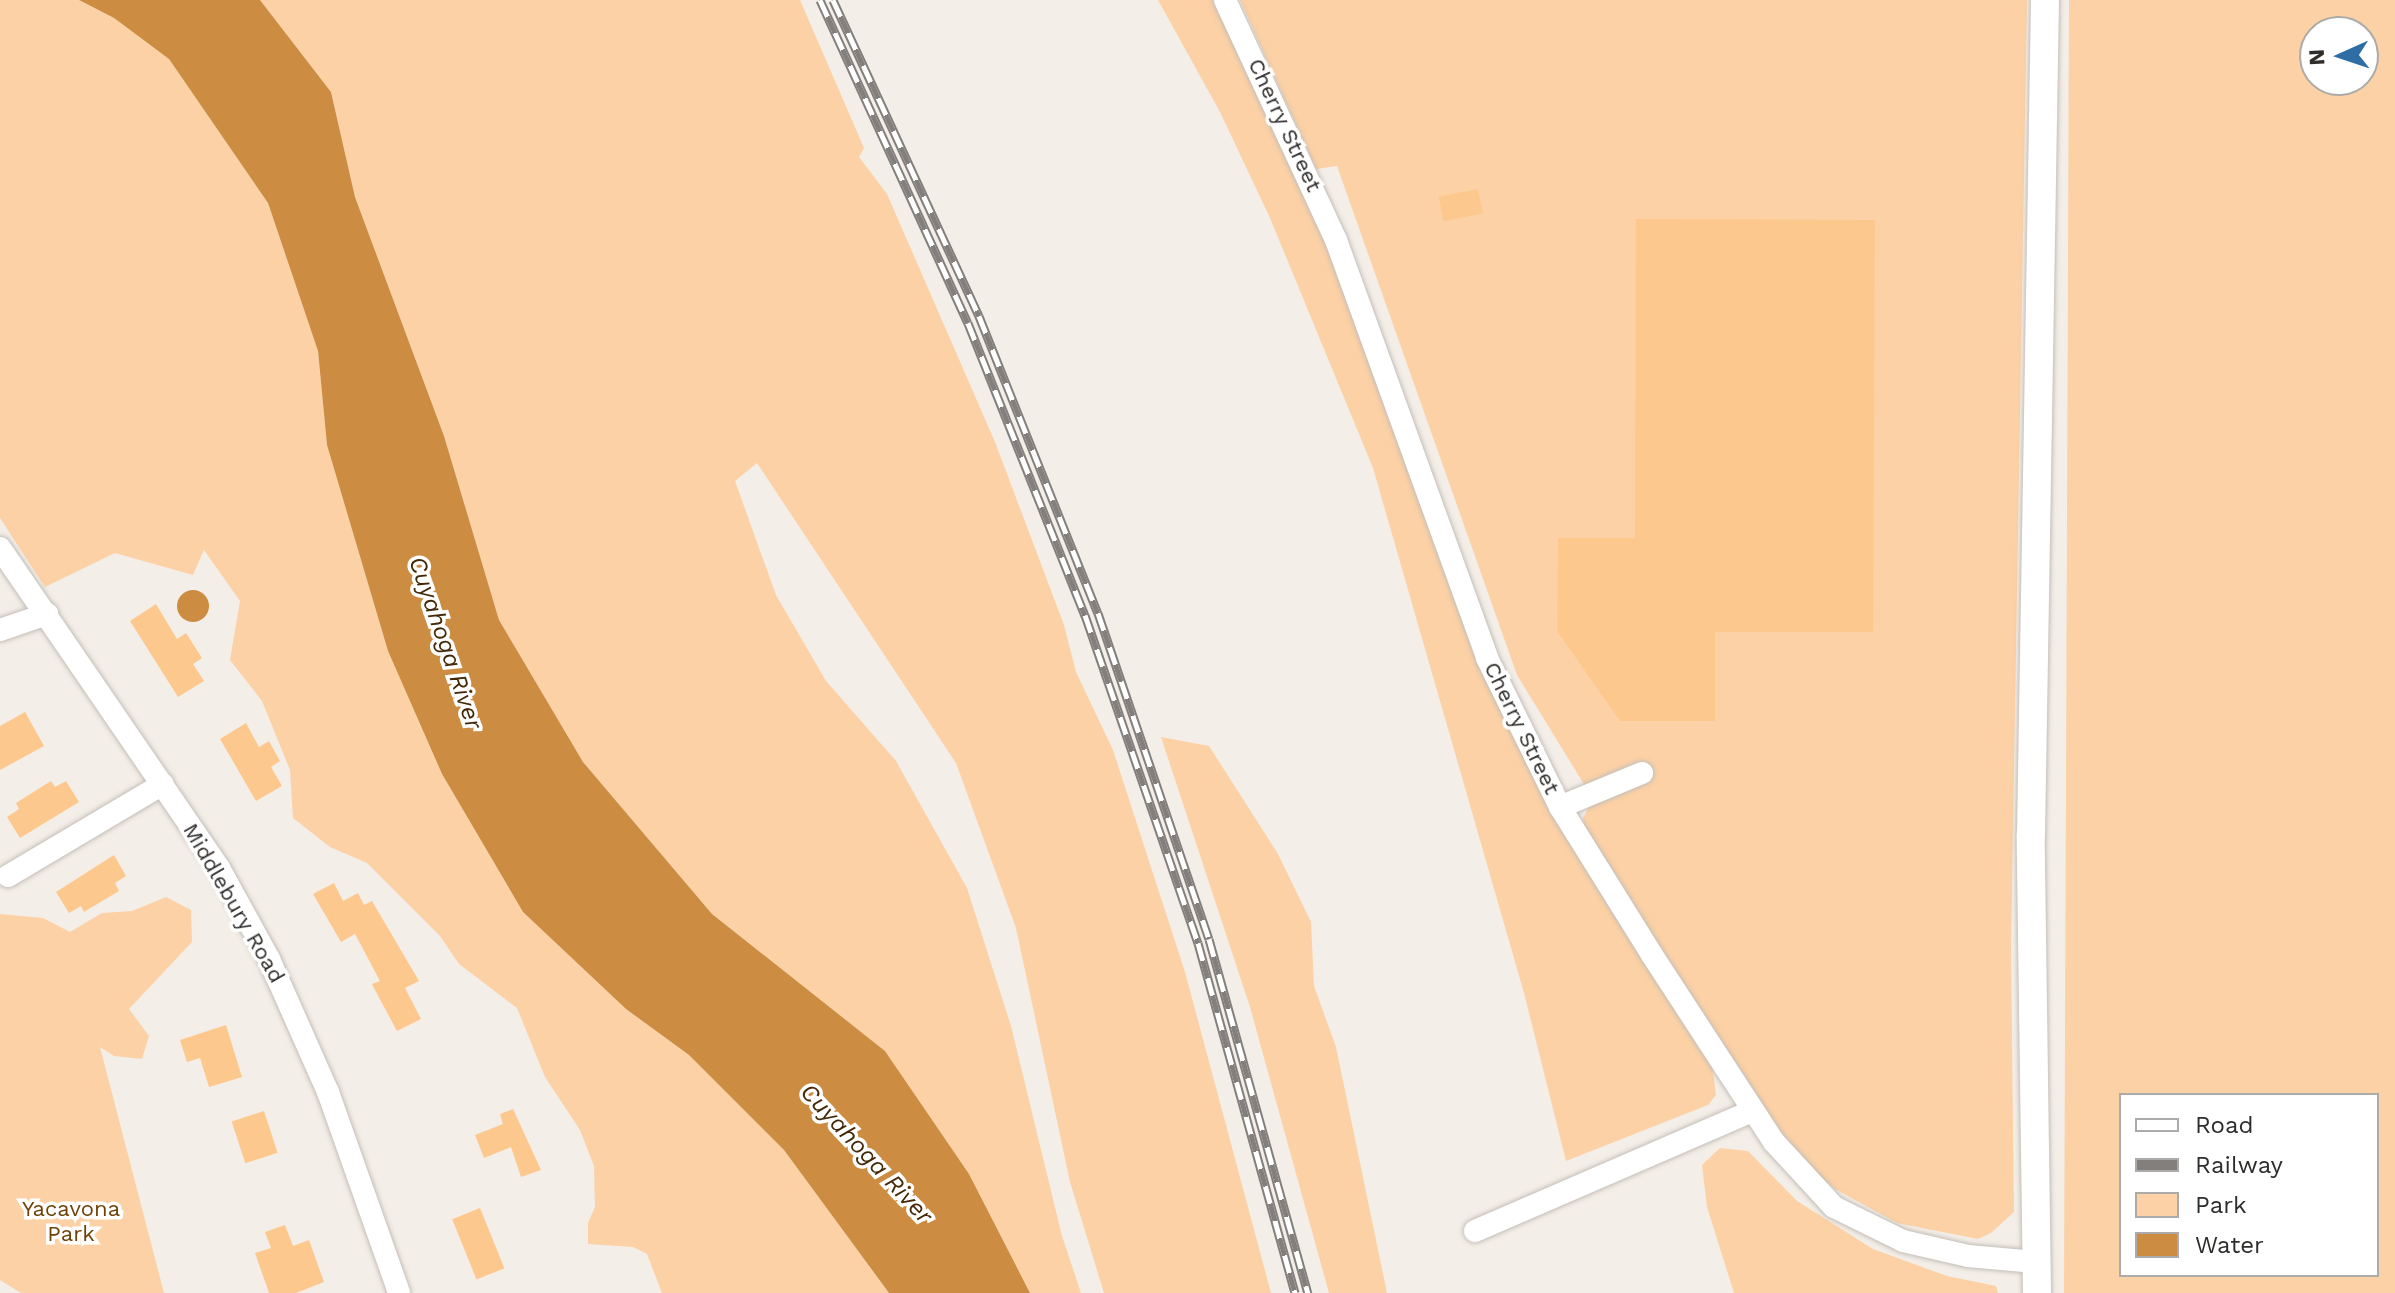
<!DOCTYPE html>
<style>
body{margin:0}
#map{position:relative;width:2395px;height:1293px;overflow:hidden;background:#f4eee8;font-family:"Work Sans",sans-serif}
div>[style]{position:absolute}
.green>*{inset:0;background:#fcd1a5}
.water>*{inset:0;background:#cc8c41}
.round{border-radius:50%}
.building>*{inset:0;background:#fdc88e;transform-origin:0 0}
.roads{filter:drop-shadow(0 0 2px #c4beb8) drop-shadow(0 0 2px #c4beb8)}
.minor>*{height:22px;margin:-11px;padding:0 11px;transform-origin:11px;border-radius:11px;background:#fff}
.major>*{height:28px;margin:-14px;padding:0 14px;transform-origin:14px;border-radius:14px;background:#fff}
.rail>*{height:9px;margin-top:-4.5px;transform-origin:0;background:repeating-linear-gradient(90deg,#fff 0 18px,#837f7c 0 36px);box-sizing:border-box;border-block:2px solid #837f7c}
span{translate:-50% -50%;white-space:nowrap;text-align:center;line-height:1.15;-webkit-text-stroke:7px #fff;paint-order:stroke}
.street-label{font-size:22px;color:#2f2d2b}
.park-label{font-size:22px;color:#6e4307}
.water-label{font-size:24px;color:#432908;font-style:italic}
.legend{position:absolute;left:2119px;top:1093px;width:260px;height:184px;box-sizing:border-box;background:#fff;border:2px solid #acabaa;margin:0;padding:10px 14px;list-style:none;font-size:24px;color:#2f2d2b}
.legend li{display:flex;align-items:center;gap:16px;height:40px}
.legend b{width:40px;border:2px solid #acabaa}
.north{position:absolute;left:2299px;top:16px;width:80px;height:80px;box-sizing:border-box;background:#fff;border:2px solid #acabaa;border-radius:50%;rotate:267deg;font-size:22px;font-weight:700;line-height:32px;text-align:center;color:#2f2d2b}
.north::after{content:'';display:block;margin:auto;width:28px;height:36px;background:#2f6ea5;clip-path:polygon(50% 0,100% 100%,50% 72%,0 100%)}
</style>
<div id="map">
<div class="green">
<div style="clip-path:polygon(0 0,79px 0,114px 18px,169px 59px,268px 203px,318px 351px,327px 445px,388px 651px,442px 774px,523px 912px,626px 1009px,689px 1055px,784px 1150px,889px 1293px,662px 1293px,647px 1254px,633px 1247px,588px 1244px,588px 1223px,595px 1207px,594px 1166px,580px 1130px,545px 1077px,517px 1008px,459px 964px,440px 936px,367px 863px,330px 847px,293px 818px,290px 770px,262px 701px,230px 660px,240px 601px,204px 550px,193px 575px,115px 553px,45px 587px,0 518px)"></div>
<div style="clip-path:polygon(260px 0,800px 0,864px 148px,859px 157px,887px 194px,995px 442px,1064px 625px,1076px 672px,1113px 750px,1185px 972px,1271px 1293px,1104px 1293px,1070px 1182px,1016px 928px,956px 763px,757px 463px,735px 481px,776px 595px,826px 681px,896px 761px,967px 888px,1011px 1026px,1062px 1236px,1081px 1293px,1030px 1293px,969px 1174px,885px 1051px,712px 914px,583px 762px,499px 620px,444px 436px,355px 197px,331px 92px)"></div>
<div style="clip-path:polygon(1158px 0,1216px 0,1333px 253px,1488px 686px,1712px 1064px,1716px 1095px,1708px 1105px,1566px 1161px,1524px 993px,1373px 468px,1270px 218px,1220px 112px)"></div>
<div style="clip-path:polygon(1240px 0,2027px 0,2011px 948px,2014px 1212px,1991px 1233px,1978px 1239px,1897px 1223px,1835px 1189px,1813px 1170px,1774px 1125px,1585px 829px,1583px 818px,1593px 799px,1517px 675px,1337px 166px,1316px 169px)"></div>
<div style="clip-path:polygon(evenodd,2069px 0,2395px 0,2395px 1293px,2064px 1293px,2069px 0,2315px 32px,2363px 32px,2363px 80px,2315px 80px,2315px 32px,2069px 0,2121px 1095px,2377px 1095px,2377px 1275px,2121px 1275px,2121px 1095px)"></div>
<div style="clip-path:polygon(1161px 737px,1209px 746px,1278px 854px,1311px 922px,1314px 986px,1336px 1047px,1387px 1293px,1329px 1293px,1250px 1007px)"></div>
<div style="clip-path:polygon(166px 897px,191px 910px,192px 942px,129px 1009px,149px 1036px,142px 1059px,114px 1056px,100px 1047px,164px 1293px,21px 1293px,0 1280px,0 914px,43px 918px,70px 932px,102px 913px,132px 911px)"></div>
<div style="clip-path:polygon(1720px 1148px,1748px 1151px,1797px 1201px,1873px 1249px,1947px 1276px,1996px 1286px,1998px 1293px,1734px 1293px,1707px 1207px,1702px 1165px)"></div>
</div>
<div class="water">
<div style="clip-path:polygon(79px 0,260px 0,331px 92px,355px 197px,444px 436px,499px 620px,583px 762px,712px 914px,885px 1051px,969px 1174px,1030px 1293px,889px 1293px,784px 1150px,689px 1055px,626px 1009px,523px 912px,442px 774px,388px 651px,327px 445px,318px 351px,268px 203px,169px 59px,114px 18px)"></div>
<div class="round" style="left:177px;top:590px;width:32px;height:32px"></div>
</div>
<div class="building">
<div style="left:1478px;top:189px;width:25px;height:40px;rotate:79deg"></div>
<div style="clip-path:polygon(1636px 219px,1875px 220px,1873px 632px,1715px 632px,1715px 721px,1620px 721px,1557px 631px,1558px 538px,1635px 538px)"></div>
<div style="clip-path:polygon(156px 604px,177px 639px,186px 633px,202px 658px,193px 664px,204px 681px,178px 697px,130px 621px)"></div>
<div style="clip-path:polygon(25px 712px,44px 746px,0 770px,0 726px)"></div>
<div style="clip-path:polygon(246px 723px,259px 747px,269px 741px,280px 761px,271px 767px,282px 786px,256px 801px,220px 739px)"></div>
<div style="clip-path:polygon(51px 781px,55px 787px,66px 781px,79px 802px,20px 838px,7px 817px,19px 809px,16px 803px)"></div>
<div style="clip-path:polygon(114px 855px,126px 876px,115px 883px,119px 891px,84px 912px,81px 906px,69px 913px,56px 892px)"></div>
<div style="clip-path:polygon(334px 883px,343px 901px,358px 893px,364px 905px,372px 901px,419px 981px,405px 988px,421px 1019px,397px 1031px,375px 990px,372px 984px,380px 981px,355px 934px,341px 942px,313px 894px)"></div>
<div style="clip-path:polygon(226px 1025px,242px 1077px,209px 1087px,200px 1058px,187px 1062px,180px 1040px)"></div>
<div style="clip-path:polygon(513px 1109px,541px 1170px,521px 1177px,511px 1147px,484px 1158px,475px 1135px,503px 1124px,500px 1114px)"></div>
<div style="left:264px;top:1111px;width:44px;height:34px;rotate:72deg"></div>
<div style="left:480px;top:1208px;width:65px;height:30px;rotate:68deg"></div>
<div style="clip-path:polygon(285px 1225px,293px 1246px,309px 1240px,324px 1282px,296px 1293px,269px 1293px,255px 1253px,271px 1248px,265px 1232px)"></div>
</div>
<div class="roads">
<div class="minor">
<div style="left:1225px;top:0;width:264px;rotate:65.2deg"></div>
<div style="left:1336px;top:240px;width:444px;rotate:70.1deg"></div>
<div style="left:1487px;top:658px;width:166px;rotate:63.9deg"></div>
<div style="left:1560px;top:807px;width:174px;rotate:58.1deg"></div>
<div style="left:1652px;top:955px;width:223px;rotate:56.9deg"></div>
<div style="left:1774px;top:1142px;width:88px;rotate:47.3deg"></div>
<div style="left:1834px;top:1207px;width:77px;rotate:26.2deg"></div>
<div style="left:1903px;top:1241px;width:67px;rotate:13deg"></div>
<div style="left:1968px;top:1256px;width:68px;rotate:5deg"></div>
<div style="left:0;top:548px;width:388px;rotate:55.6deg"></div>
<div style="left:219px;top:868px;width:104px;rotate:61.2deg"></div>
<div style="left:269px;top:959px;width:145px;rotate:66.1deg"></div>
<div style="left:328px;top:1092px;width:213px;rotate:70.5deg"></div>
<div style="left:0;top:630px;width:50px;rotate:-18.8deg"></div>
<div style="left:1560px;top:807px;width:89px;rotate:-22.5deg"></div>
<div style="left:8px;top:876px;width:180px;rotate:-30.7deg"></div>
<div style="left:1475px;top:1231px;width:302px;rotate:-23.4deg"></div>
</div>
<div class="major">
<div style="left:2037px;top:1293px;width:458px;rotate:-90.8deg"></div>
<div style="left:2031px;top:835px;width:835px;rotate:-89.04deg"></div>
</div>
</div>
<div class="rail">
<div style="left:820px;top:0;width:355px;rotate:65.4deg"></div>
<div style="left:968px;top:323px;width:315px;rotate:68.2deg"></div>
<div style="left:1085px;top:615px;width:347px;rotate:71deg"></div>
<div style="left:1198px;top:943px;width:363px;rotate:74.5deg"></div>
<div style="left:833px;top:0;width:348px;rotate:65.2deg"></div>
<div style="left:979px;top:316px;width:320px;rotate:68.2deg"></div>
<div style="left:1098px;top:613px;width:344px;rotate:71.2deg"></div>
<div style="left:1209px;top:939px;width:368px;rotate:74.4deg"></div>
</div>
<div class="street-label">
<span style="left:1285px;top:125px;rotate:65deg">Cherry Street</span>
<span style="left:1522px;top:728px;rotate:64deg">Cherry Street</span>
<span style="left:234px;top:903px;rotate:60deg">Middlebury Road</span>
</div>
<div class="park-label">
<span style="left:71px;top:1221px">Yacavona<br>Park</span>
</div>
<div class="water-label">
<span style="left:445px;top:643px;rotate:71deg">Cuyahoga River</span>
<span style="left:866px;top:1154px;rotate:47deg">Cuyahoga River</span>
</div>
<ul class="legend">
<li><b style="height:10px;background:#fff"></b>Road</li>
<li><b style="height:10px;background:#837f7c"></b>Railway</li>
<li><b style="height:22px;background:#fcd1a5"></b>Park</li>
<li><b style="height:22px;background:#cc8c41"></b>Water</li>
</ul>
<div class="north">N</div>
</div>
